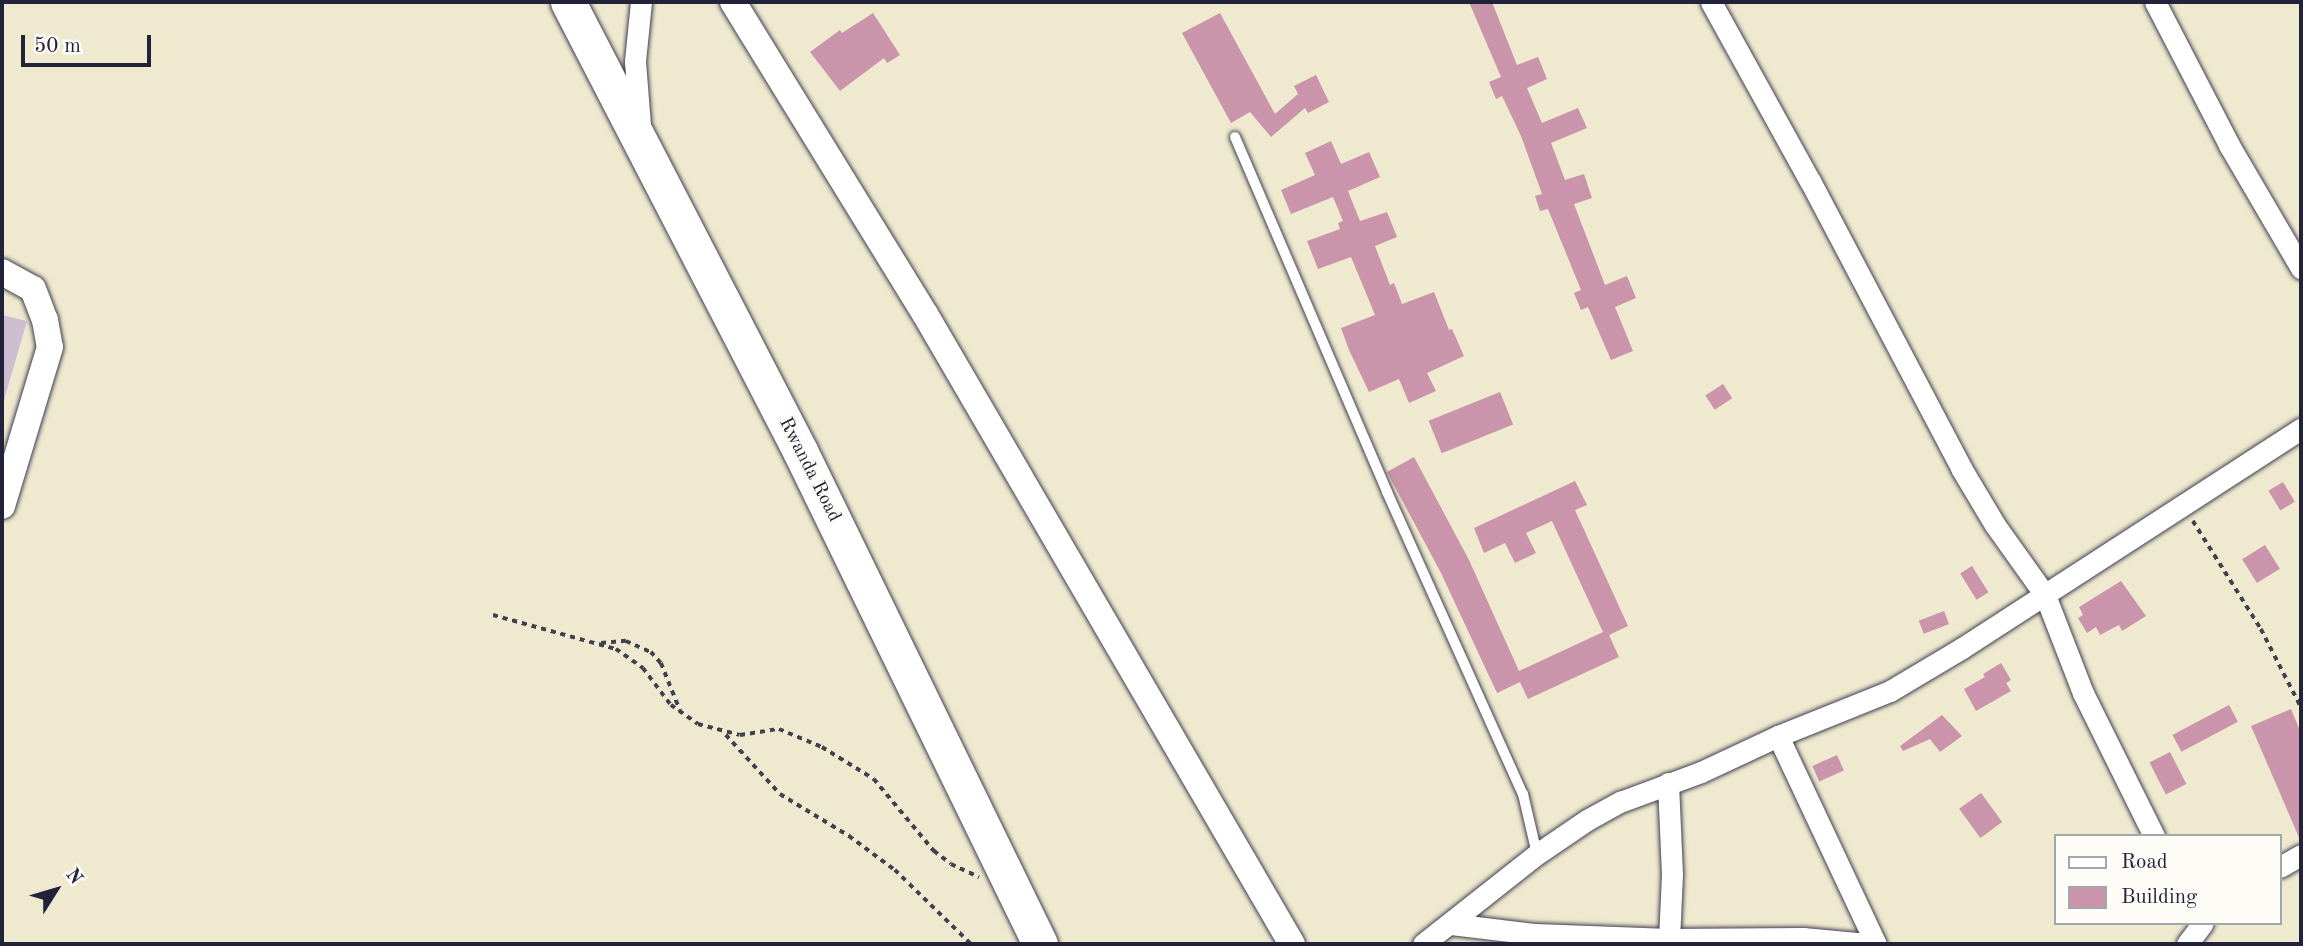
<!DOCTYPE html>
<style>
body{margin:0}
#map{position:relative;width:2303px;height:946px;overflow:hidden;background:#efe9cf;font-family:"Old Standard TT",serif}
div>[style]{position:absolute}
.industrial>*{inset:0;background:#cebed1}
.building>*{inset:0;background:#ca94ab;transform-origin:0 0}
.path>*{height:3.5px;margin-top:-1.75px;transform-origin:0;background:repeating-linear-gradient(90deg,#414051 0 5px,transparent 0 10px)}
.roads{filter:drop-shadow(0 0 2px #414051) drop-shadow(0 0 2px #414051)}
.service>*{height:10px;margin:-5px;padding:0 5px;transform-origin:5px;border-radius:5px;background:#fff}
.minor>*{height:21px;margin:-10.5px;padding:0 10.5px;transform-origin:10.5px;border-radius:10.5px;background:#fff}
.tertiary>*{height:26px;margin:-13px;padding:0 13px;transform-origin:13px;border-radius:13px;background:#fff}
.trunk>*{height:35px;margin:-17.5px;padding:0 17.5px;transform-origin:17.5px;border-radius:17.5px;background:#fff}
span{translate:-50% -50%;white-space:nowrap;text-align:center;line-height:1.15;-webkit-text-stroke:6px #fdfcf7;paint-order:stroke}
.street-label{font-size:19px;color:#22223b}
.frame{position:absolute;inset:0;border:4px solid #22223b;pointer-events:none}
.legend{position:absolute;left:2054px;top:834px;width:228px;height:91px;box-sizing:border-box;background:#fdfcf7;border:2px solid #a5a5ac;margin:0;padding:9px 12px;list-style:none;font-size:21px;color:#22223b}
.legend li{display:flex;align-items:center;gap:14px;height:35px}
.legend b{width:35px;border:2px solid #a5a5ac}
.north{position:absolute;left:21px;top:855px;width:70px;height:70px;-webkit-text-stroke:5px #fdfcf7;paint-order:stroke;rotate:53deg;font-size:19px;font-weight:700;line-height:28px;text-align:center;color:#22223b}
.north::after{content:'';display:block;margin:auto;width:24px;height:32px;background:#22223b;clip-path:polygon(50% 0,100% 100%,50% 72%,0 100%)}
.scale{position:absolute;left:21px;top:35px;width:130px;height:32px;box-sizing:border-box;border:4px solid #22223b;border-top:0;padding-left:9px;font-size:21px;line-height:24px;white-space:nowrap;color:#22223b;-webkit-text-stroke:5px #fdfcf7;paint-order:stroke}
</style>
<div id="map">
<div class="industrial">
<div style="clip-path:polygon(2px 315px,27px 321px,2px 407px)"></div>
</div>
<div class="building">
<div style="clip-path:polygon(1469px 2px,1492px 2px,1517px 65px,1538px 57px,1547px 79px,1527px 88px,1542px 123px,1578px 108px,1587px 128px,1551px 143px,1565px 180px,1584px 174px,1592px 198px,1574px 204px,1605px 285px,1627px 276px,1636px 298px,1615px 307px,1633px 351px,1611px 360px,1588px 307px,1581px 310px,1574px 293px,1581px 290px,1548px 209px,1540px 211px,1535px 196px,1542px 194px,1521px 136px,1502px 96px,1496px 99px,1489px 82px,1501px 77px)"></div>
<div style="clip-path:polygon(873px 13px,900px 55px,887px 63px,884px 58px,840px 91px,810px 52px,840px 30px,842px 33px)"></div>
<div style="clip-path:polygon(1220px 13px,1275px 114px,1298px 94px,1294px 86px,1316px 75px,1329px 102px,1308px 113px,1305px 108px,1271px 137px,1250px 112px,1231px 123px,1182px 33px)"></div>
<div style="clip-path:polygon(1331px 141px,1341px 164px,1369px 152px,1380px 177px,1348px 191px,1360px 221px,1387px 212px,1397px 237px,1375px 246px,1390px 285px,1394px 283px,1402px 304px,1434px 292px,1449px 330px,1452px 329px,1464px 356px,1427px 373px,1436px 391px,1409px 403px,1399px 379px,1369px 392px,1349px 350px,1341px 328px,1375px 315px,1351px 257px,1318px 269px,1307px 241px,1340px 229px,1338px 223px,1343px 221px,1333px 197px,1291px 214px,1281px 190px,1315px 175px,1305px 153px)"></div>
<div style="left:1723px;top:384px;width:17px;height:21px;rotate:57deg"></div>
<div style="left:1500px;top:392px;width:35px;height:77px;rotate:68deg"></div>
<div style="clip-path:polygon(1414px 457px,1469px 560px,1519px 671px,1603px 632px,1552px 521px,1526px 533px,1536px 553px,1515px 563px,1505px 543px,1484px 553px,1474px 528px,1575px 481px,1587px 505px,1575px 510px,1628px 626px,1609px 635px,1619px 657px,1528px 699px,1520px 682px,1497px 693px,1441px 573px,1387px 472px)"></div>
<div style="left:2283px;top:482px;width:23px;height:17px;rotate:59deg"></div>
<div style="left:2265px;top:545px;width:28px;height:27px;rotate:58deg"></div>
<div style="left:1972px;top:566px;width:31px;height:14px;rotate:58deg"></div>
<div style="clip-path:polygon(2121px 581px,2146px 616px,2122px 631px,2119px 625px,2100px 635px,2096px 627px,2087px 633px,2078px 618px,2083px 615px,2079px 607px)"></div>
<div style="left:1944px;top:611px;width:14px;height:27px;rotate:69deg"></div>
<div style="clip-path:polygon(2001px 663px,2011px 680px,2006px 683px,2011px 691px,1976px 711px,1964px 689px,1985px 677px,1983px 674px)"></div>
<div style="left:2229px;top:705px;width:19px;height:64px;rotate:62deg"></div>
<div style="clip-path:polygon(2291px 709px,2301px 733px,2301px 842px,2251px 726px)"></div>
<div style="clip-path:polygon(1942px 715px,1962px 736px,1940px 752px,1930px 739px,1903px 751px,1900px 746px)"></div>
<div style="left:2170px;top:752px;width:36px;height:23px;rotate:63deg"></div>
<div style="left:1837px;top:755px;width:17px;height:27px;rotate:66deg"></div>
<div style="left:1981px;top:793px;width:36px;height:27px;rotate:54deg"></div>
</div>
<div class="path">
<div style="left:2193px;top:521px;width:128px;rotate:57.8deg"></div>
<div style="left:2261px;top:629px;width:88px;rotate:62.9deg"></div>
<div style="left:493px;top:615px;width:128px;rotate:15.5deg"></div>
<div style="left:616px;top:649px;width:33px;rotate:35deg"></div>
<div style="left:643px;top:668px;width:46px;rotate:52.9deg"></div>
<div style="left:671px;top:705px;width:33px;rotate:35deg"></div>
<div style="left:698px;top:724px;width:43px;rotate:14.7deg"></div>
<div style="left:740px;top:735px;width:39px;rotate:-9deg"></div>
<div style="left:779px;top:729px;width:47px;rotate:22.7deg"></div>
<div style="left:822px;top:747px;width:61px;rotate:31.6deg"></div>
<div style="left:874px;top:779px;width:94px;rotate:50.2deg"></div>
<div style="left:934px;top:851px;width:21px;rotate:37deg"></div>
<div style="left:951px;top:864px;width:31px;rotate:25deg"></div>
<div style="left:601px;top:643px;width:25px;rotate:-5deg"></div>
<div style="left:626px;top:641px;width:27px;rotate:24deg"></div>
<div style="left:651px;top:652px;width:15px;rotate:48deg"></div>
<div style="left:661px;top:663px;width:51px;rotate:68deg"></div>
<div style="left:726px;top:735px;width:80px;rotate:47.5deg"></div>
<div style="left:780px;top:794px;width:81px;rotate:31.3deg"></div>
<div style="left:849px;top:836px;width:57px;rotate:36.5deg"></div>
<div style="left:895px;top:870px;width:106px;rotate:44.2deg"></div>
</div>
<div class="roads">
<div class="service">
<div style="left:1235px;top:137px;width:386px;rotate:66.8deg"></div>
<div style="left:1387px;top:492px;width:331px;rotate:65.8deg"></div>
<div style="left:1523px;top:794px;width:62px;rotate:76.9deg"></div>
</div>
<div class="minor">
<div style="left:1711px;top:2px;width:205px;rotate:61.1deg"></div>
<div style="left:1810px;top:181px;width:324px;rotate:62.2deg"></div>
<div style="left:1961px;top:468px;width:66px;rotate:59.2deg"></div>
<div style="left:1995px;top:525px;width:86px;rotate:54.5deg"></div>
<div style="left:2045px;top:595px;width:105px;rotate:68.8deg"></div>
<div style="left:2083px;top:693px;width:160px;rotate:63.6deg"></div>
<div style="left:2155px;top:2px;width:161px;rotate:62.6deg"></div>
<div style="left:2229px;top:145px;width:143px;rotate:59.7deg"></div>
<div style="left:640px;top:125px;width:64px;rotate:-94.5deg"></div>
<div style="left:635px;top:61px;width:59px;rotate:-84.2deg"></div>
<div style="left:1778px;top:736px;width:230px;rotate:64.8deg"></div>
<div style="left:1668px;top:783px;width:91px;rotate:87.5deg"></div>
<div style="left:1672px;top:874px;width:65px;rotate:92.6deg"></div>
<div style="left:2280px;top:867px;width:24px;rotate:-30deg"></div>
<div style="left:1451px;top:924px;width:85px;rotate:6.8deg"></div>
<div style="left:1535px;top:934px;width:134px;rotate:2.1deg"></div>
<div style="left:1669px;top:939px;width:134px;rotate:-0.4deg"></div>
<div style="left:1803px;top:938px;width:64px;rotate:5.4deg"></div>
<div style="left:1423px;top:944px;width:145px;rotate:-38.3deg"></div>
<div style="left:1537px;top:854px;width:60px;rotate:-34.2deg"></div>
<div style="left:1587px;top:820px;width:38px;rotate:-29deg"></div>
<div style="left:1620px;top:802px;width:86px;rotate:-20.3deg"></div>
<div style="left:1701px;top:772px;width:85px;rotate:-25.1deg"></div>
<div style="left:1778px;top:736px;width:121px;rotate:-21.9deg"></div>
<div style="left:1890px;top:691px;width:84px;rotate:-30.8deg"></div>
<div style="left:1962px;top:648px;width:404px;rotate:-32.9deg"></div>
<div style="left:2187px;top:944px;width:26px;rotate:-53deg"></div>
</div>
<div class="tertiary">
<div style="left:733px;top:2px;width:366px;rotate:58.4deg"></div>
<div style="left:925px;top:314px;width:729px;rotate:59.78deg"></div>
<div style="left:2px;top:272px;width:35px;rotate:29deg"></div>
<div style="left:33px;top:289px;width:33px;rotate:69deg"></div>
<div style="left:45px;top:320px;width:27px;rotate:80deg"></div>
<div style="left:50px;top:347px;width:166px;rotate:106.8deg"></div>
</div>
<div class="trunk">
<div style="left:568px;top:2px;width:505px;rotate:62.67deg"></div>
<div style="left:800px;top:451px;width:548px;rotate:64.04deg"></div>
</div>
</div>
<div class="street-label">
<span style="left:809px;top:470px;rotate:63deg">Rwanda Road</span>
</div>
<div class="frame"></div>
<ul class="legend">
<li><b style="height:9px;background:#fff"></b>Road</li>
<li><b style="height:19px;background:#ca94ab"></b>Building</li>
</ul>
<div class="north">N</div>
<div class="scale">50 m</div>
</div>
